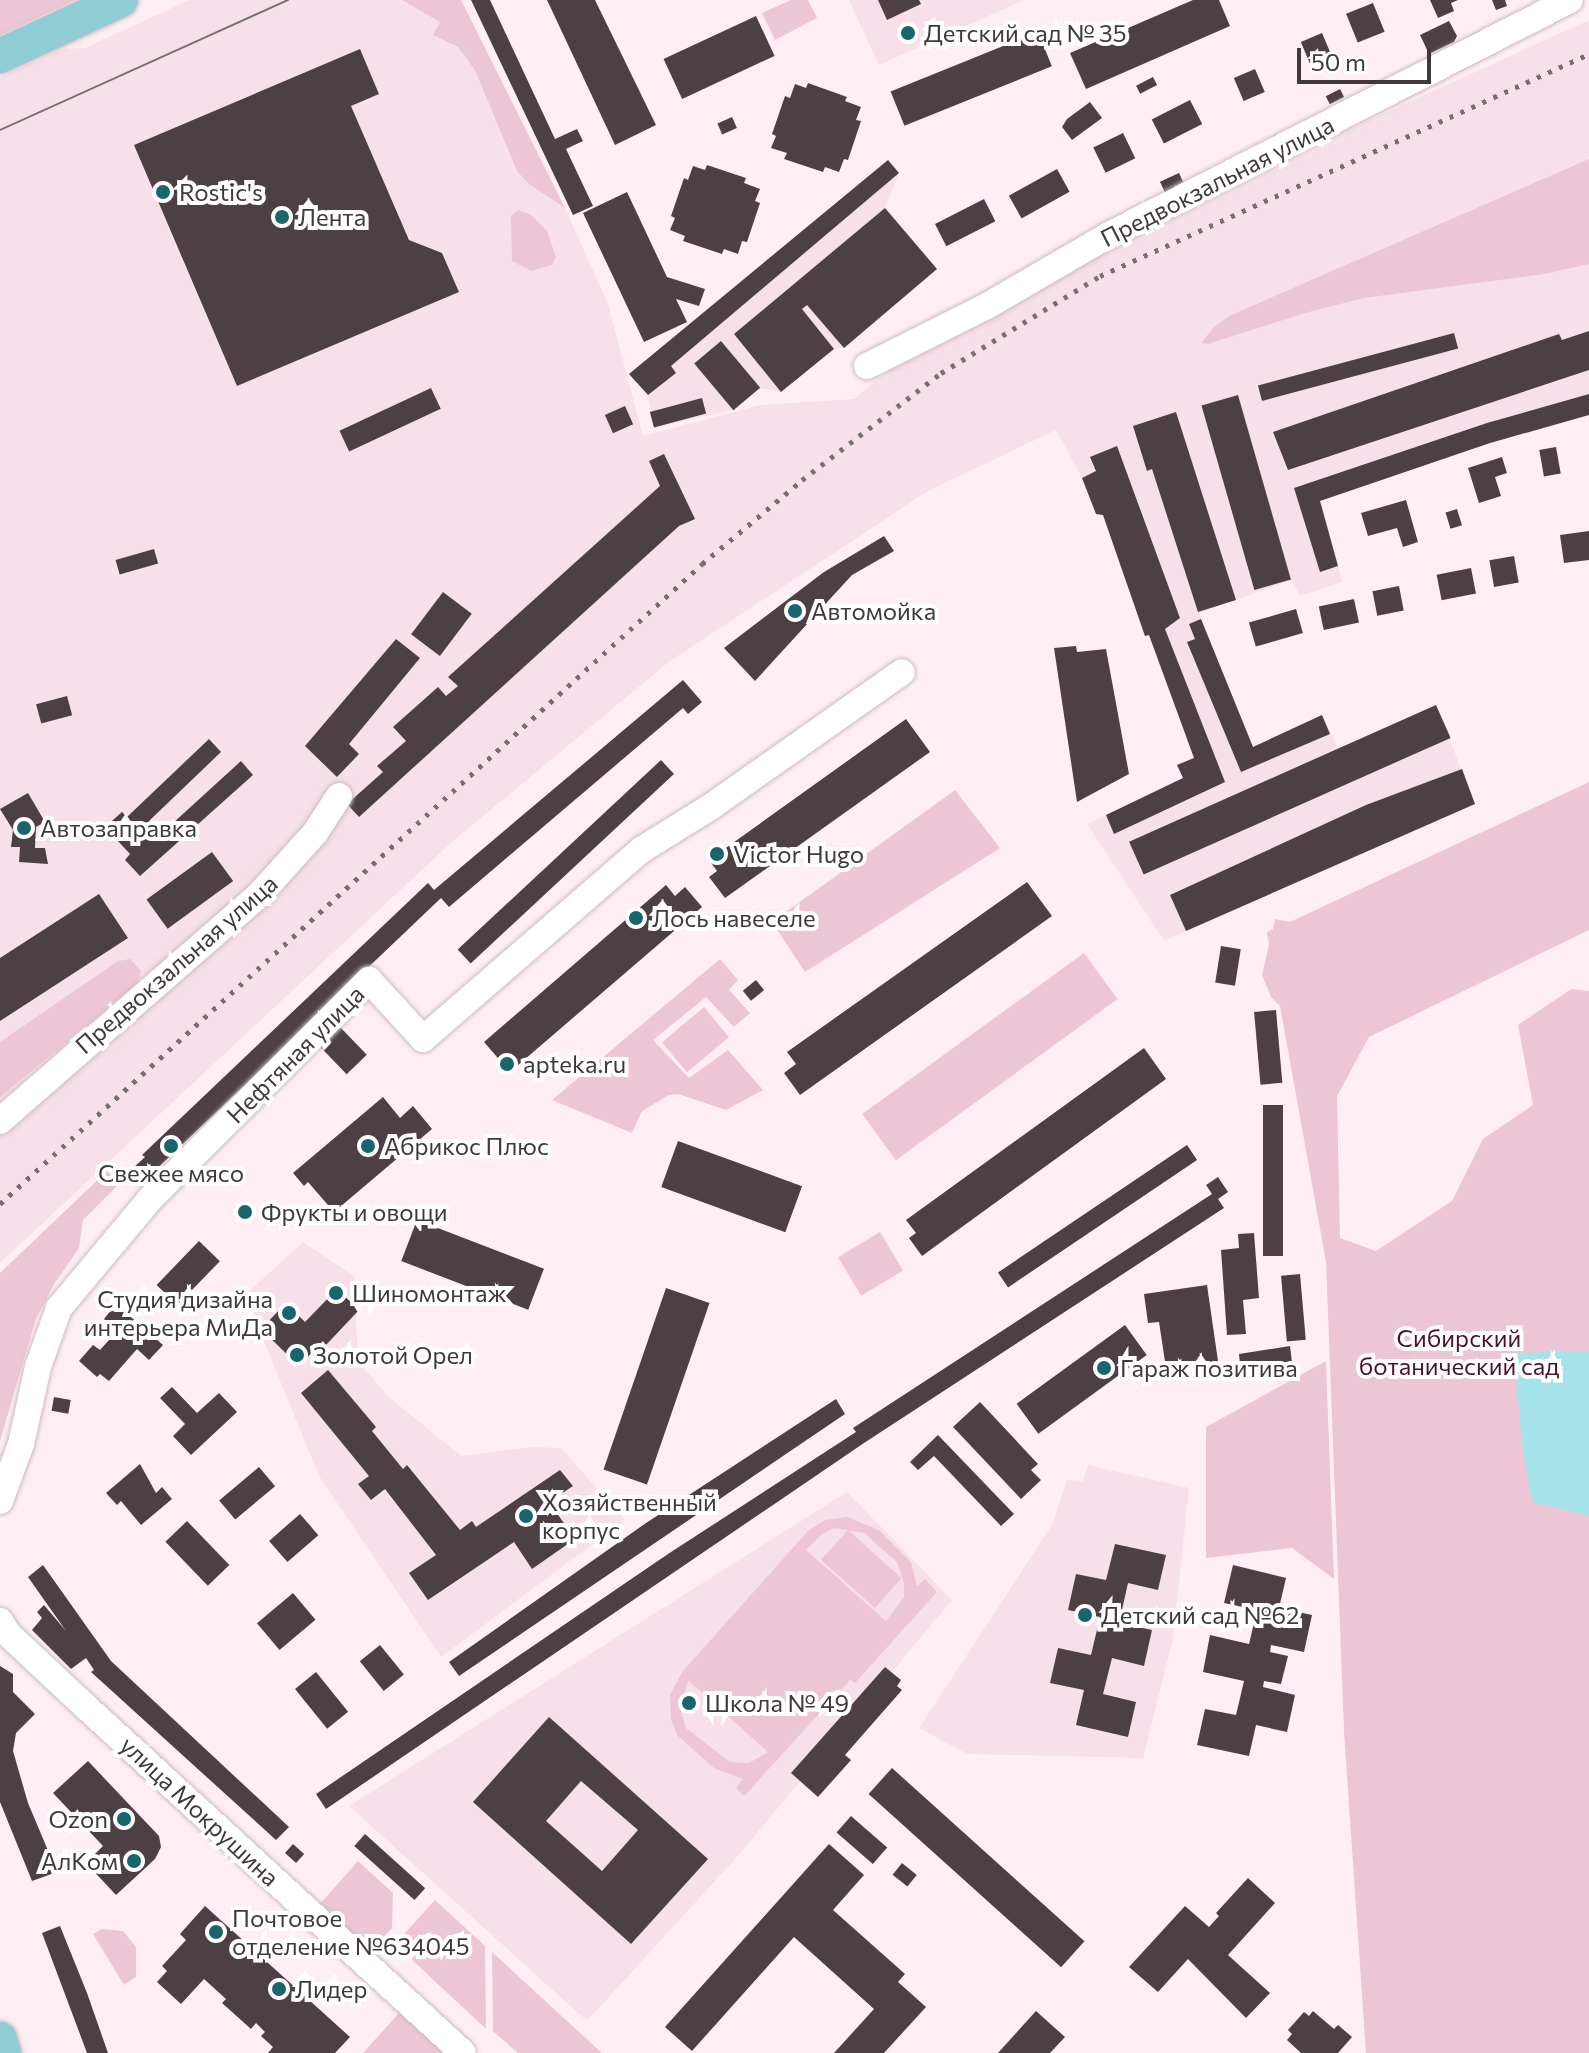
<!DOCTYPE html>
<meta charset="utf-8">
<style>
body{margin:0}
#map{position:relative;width:1589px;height:2053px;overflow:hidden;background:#ffeff5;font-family:Commissioner,sans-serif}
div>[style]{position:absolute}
.built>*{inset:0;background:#f7e0e9}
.green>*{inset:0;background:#edc6d6;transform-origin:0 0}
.water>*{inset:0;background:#a6e2e9}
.building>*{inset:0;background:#4c4044;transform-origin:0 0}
.roads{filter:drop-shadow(0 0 2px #cbbcc2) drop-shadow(0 0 2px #cbbcc2)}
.minor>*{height:26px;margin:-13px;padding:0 13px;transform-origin:13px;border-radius:13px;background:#fff}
.major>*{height:34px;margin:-17px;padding:0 17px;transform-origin:17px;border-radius:17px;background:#8fccd3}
.tram>*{height:2px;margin:-1px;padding:0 1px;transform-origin:1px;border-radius:1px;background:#776e72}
.rail>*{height:5px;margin-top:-2.5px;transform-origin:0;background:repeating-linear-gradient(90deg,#776e72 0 4px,transparent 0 12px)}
.dots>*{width:22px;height:22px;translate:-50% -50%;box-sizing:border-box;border:4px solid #fff;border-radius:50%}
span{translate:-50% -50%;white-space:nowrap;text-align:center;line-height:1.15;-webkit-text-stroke:8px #fff;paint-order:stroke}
.poi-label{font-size:24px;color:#3f393c}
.left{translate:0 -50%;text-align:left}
.right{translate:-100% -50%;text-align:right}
.street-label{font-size:24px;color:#3f393c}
.park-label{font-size:24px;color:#4a112f}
.scale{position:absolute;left:1297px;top:48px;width:134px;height:36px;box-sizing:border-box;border:4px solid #3f393c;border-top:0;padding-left:10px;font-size:24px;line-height:28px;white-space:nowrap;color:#3f393c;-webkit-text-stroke:6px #fff;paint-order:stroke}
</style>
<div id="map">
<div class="built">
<div style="clip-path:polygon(evenodd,189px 0,461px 0,565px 208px,608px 304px,643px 436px,761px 405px,854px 399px,907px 355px,1264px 168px,1589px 20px,1589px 415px,1490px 443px,1321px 501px,1342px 582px,1300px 596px,1292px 580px,1199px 613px,1253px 747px,1322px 715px,1339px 750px,1436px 705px,1475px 804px,1164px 941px,1087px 824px,1183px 778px,1177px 765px,1194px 757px,1149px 636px,1145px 636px,1103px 516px,1096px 514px,1082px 478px,1056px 430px,928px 491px,670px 661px,453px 841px,0 1263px,0 78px,62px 49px,85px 48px,189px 0,360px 49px,379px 94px,351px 106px,409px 240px,442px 253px,459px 292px,237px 386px,134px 145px,360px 49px)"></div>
<div style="clip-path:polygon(849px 0,1024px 0,879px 65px)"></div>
<div style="clip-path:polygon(888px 160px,899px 173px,885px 208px,937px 269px,844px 348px,834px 349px,781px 392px,760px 388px,732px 410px,654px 428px,648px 395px,629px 374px)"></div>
<div style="clip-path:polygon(303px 1242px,354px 1276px,358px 1362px,390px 1398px,461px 1456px,531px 1447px,561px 1448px,625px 1520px,441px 1657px,319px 1476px,245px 1295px)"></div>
<div style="clip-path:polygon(1088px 1465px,1189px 1488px,1173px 1639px,1143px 1758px,967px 1754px,919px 1728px,1052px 1525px,1067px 1480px,1083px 1481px)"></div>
<div style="clip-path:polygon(847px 1492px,952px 1600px,736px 1858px,587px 2021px,349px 1806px)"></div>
</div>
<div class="green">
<div style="clip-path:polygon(0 0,75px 0,0 35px)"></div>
<div style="clip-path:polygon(402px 0,461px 0,565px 208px,529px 184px,517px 171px,475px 70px,458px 47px,433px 35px,440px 22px)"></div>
<div style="clip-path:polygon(791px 0,808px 0,817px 18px,775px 40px,762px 13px)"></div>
<div style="clip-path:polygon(1589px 159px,1589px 264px,1544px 274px,1364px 298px,1305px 313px,1208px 344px,1201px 343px,1214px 327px,1231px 315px)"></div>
<div style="clip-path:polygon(518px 210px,531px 215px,547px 231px,556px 257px,552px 265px,531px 271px,512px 261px,511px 216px)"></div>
<div style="clip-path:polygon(1589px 782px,1589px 930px,1369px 1037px,1337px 1096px,1340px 1238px,1376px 1251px,1452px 1201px,1483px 1139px,1533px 1105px,1518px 1025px,1571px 989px,1589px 991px,1589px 2053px,1366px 2053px,1344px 1732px,1326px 1262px,1280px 1006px,1271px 997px,1262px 975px,1269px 945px,1267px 932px,1273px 929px,1275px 919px,1290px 922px)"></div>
<div style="clip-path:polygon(955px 790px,1000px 848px,805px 972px,772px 922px)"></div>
<div style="left:1084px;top:953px;width:57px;height:274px;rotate:54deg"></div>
<div style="clip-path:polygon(130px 959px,141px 971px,137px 984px,0 1097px,0 1042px,118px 961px)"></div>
<div style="clip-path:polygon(720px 959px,738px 980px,729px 990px,750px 1013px,734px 1027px,706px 997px,653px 1040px,689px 1078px,728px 1050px,763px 1090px,726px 1110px,678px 1094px,669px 1095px,642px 1111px,632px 1133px,552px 1100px)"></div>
<div style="left:704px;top:1007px;width:39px;height:55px;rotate:50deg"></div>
<div style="clip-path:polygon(107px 1171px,120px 1183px,83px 1220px,79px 1248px,53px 1286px,36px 1319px,0 1441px,0 1273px)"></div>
<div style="left:880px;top:1232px;width:45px;height:49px;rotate:59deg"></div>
<div style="clip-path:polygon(1326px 1361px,1334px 1579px,1292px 1548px,1206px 1558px,1206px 1427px)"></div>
<div style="clip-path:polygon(evenodd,847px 1517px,879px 1530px,911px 1562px,917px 1586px,925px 1579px,937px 1592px,855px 1683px,850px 1680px,744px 1796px,736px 1788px,743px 1779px,714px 1768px,677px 1735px,671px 1719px,670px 1695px,682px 1672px,808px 1531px,825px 1520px,847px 1517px,834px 1528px,864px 1533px,897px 1562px,904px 1583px,904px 1597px,886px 1621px,806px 1550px,821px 1535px,834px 1528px,847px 1517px,688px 1681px,689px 1681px,768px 1752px,749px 1763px,730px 1762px,686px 1728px,680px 1708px,688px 1681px)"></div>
<div style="left:848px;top:1530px;width:72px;height:40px;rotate:42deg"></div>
<div style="clip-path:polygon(358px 1861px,393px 1893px,392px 1928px,371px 1951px,320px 1904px)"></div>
<div style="clip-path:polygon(435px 1900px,485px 1946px,486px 2029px,395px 1944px)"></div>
<div style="clip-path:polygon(102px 1929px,123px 1931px,136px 1947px,136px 1977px,124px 1985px,93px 1934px)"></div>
<div style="clip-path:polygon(492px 1952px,567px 2021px,602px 2053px,518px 2053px,493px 2031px)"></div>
<div style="clip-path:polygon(400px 2012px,445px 2053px,363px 2053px)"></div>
</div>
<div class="water">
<div style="clip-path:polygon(1589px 1351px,1589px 1516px,1532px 1502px,1522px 1444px,1514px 1353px)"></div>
</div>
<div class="building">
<div style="clip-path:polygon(471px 0,490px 0,555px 139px,577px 129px,583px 141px,566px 149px,593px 206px,573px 215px)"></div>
<div style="clip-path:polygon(547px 0,595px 0,656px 125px,615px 145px)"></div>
<div style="clip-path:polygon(878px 0,919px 0,921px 4px,887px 20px)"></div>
<div style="clip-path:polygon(1193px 0,1219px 0,1230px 26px,1086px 89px,1070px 53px)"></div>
<div style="clip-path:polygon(1430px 0,1458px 0,1451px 3px,1454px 11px,1438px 18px)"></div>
<div style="clip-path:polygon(1492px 0,1505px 0,1507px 6px,1496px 10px)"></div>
<div style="left:1373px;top:3px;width:31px;height:29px;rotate:68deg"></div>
<div style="left:756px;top:16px;width:44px;height:102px;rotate:65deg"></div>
<div style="clip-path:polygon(1449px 21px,1457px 36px,1454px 42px,1429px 54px,1420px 35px)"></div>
<div style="left:1038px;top:32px;width:37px;height:159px;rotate:68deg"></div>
<div style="left:1322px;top:33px;width:26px;height:23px;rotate:67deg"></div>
<div style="clip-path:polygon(360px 49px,379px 94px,351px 106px,409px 240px,442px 253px,459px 292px,237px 386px,134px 145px)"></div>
<div style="left:1255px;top:69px;width:25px;height:23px;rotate:67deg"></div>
<div style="left:1153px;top:77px;width:9px;height:19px;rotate:63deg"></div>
<div style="clip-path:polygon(808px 83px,847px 97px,845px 101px,861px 107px,856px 120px,861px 121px,848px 160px,844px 159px,839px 172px,825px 167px,823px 172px,784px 159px,787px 153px,771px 148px,776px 136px,772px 134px,785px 96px,790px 98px,795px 84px,806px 88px)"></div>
<div style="left:1340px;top:89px;width:9px;height:16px;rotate:63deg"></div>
<div style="left:1190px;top:100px;width:27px;height:43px;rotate:63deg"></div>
<div style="clip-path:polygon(1090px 102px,1102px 118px,1072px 140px,1062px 127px,1067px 119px)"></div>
<div style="left:732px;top:117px;width:12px;height:16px;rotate:66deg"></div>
<div style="left:1123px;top:133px;width:28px;height:33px;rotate:64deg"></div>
<div style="clip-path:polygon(888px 160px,899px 173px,671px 366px,676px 373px,648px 395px,629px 374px)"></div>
<div style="clip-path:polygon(707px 165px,746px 178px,744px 183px,760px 189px,755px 201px,760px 203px,747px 242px,742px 241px,738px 254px,724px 249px,722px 254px,683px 241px,685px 236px,670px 230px,675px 218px,671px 216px,684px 178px,688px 180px,693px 166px,705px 170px)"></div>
<div style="left:1057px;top:169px;width:26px;height:55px;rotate:61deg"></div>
<div style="left:1179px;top:173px;width:14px;height:21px;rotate:65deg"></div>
<div style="clip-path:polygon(627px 192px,667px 277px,705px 289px,699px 306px,676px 299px,687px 322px,644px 342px,583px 213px)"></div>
<div style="left:984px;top:199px;width:25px;height:55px;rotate:63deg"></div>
<div style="clip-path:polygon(885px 208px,937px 269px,844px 348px,807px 305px,802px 309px,834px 349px,781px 392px,734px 334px)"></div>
<div style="clip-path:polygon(1589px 331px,1589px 370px,1288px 470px,1273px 432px,1559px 334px,1562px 340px)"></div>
<div style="left:1454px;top:333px;width:16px;height:203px;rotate:75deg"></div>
<div style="left:721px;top:341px;width:61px;height:35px;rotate:50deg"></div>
<div style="left:431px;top:388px;width:23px;height:101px;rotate:65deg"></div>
<div style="clip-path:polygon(1589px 394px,1589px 415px,1490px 443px,1320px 501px,1338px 566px,1320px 572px,1294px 488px,1487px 423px)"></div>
<div style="left:1238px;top:395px;width:192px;height:38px;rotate:74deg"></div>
<div style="left:702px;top:398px;width:16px;height:54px;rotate:75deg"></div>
<div style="left:625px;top:406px;width:20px;height:22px;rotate:66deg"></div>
<div style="clip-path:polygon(1176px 412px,1236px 600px,1198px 612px,1152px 469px,1147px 471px,1133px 426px)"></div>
<div style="clip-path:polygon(1117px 446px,1180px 618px,1165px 629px,1225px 782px,1114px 834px,1106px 815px,1183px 778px,1177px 765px,1194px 758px,1149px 635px,1145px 636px,1103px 515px,1096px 514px,1082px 478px,1096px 471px,1090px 457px)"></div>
<div style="left:1556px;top:447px;width:27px;height:17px;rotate:80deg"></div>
<div style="clip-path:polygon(664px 454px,695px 519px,679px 526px,359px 817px,347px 804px,383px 772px,377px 766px,406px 741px,393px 727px,438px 687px,446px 696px,458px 686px,448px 677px,660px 486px,649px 461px)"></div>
<div style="clip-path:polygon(1502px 457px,1507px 473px,1495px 477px,1501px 496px,1479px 503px,1468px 468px)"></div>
<div style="clip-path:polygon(1406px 500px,1418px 542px,1403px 547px,1397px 528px,1368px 536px,1361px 513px)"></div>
<div style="left:1457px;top:509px;width:17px;height:12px;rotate:73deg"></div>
<div style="clip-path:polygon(1589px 531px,1589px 560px,1564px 563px,1560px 535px)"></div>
<div style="clip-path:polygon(884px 536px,894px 551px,852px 575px,755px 681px,724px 648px,824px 572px)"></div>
<div style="left:154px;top:549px;width:15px;height:40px;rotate:74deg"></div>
<div style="left:1514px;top:556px;width:27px;height:25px;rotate:80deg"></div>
<div style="left:1471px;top:568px;width:26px;height:35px;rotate:79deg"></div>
<div style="left:1399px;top:586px;width:25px;height:27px;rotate:79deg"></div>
<div style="left:443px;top:592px;width:36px;height:53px;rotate:37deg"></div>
<div style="left:1354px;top:599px;width:24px;height:36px;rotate:78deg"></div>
<div style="left:1296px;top:609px;width:25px;height:49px;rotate:74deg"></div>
<div style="clip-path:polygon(1201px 619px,1253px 747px,1322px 715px,1330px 734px,1241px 772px,1187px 642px,1195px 639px,1189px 624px)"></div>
<div style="clip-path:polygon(396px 639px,420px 658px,349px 744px,359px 754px,337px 777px,305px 746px)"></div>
<div style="clip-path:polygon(1076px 646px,1077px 652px,1106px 649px,1129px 774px,1077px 802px,1054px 648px)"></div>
<div style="clip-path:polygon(683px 680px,702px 702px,688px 714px,683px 708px,449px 907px,441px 898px,144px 1181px,133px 1168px,145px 1157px,142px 1155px,428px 883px,434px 890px)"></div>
<div style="left:67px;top:696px;width:20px;height:32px;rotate:75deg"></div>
<div style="left:1436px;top:705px;width:36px;height:336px;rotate:66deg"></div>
<div style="clip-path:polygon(906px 719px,930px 752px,725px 898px,709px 877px,717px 871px,709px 860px)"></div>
<div style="clip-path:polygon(209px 739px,221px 752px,149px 821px,161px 834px,241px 761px,253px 775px,140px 876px,125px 860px,130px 854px,105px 827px,122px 812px,127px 817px)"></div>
<div style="left:661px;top:760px;width:19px;height:278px;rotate:47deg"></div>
<div style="clip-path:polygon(1462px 769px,1475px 804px,1186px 931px,1170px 895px,1366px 805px)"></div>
<div style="clip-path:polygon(28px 793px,45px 822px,36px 827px,35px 848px,45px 848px,48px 864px,19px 862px,20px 847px,11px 847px,13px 830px,0 809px)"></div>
<div style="left:212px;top:852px;width:36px;height:81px;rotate:54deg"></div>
<div style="clip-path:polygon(1027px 882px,1052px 916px,800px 1095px,784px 1073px,796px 1064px,787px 1052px)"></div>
<div style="clip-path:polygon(666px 885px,675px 896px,685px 887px,702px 907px,510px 1072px,484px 1042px)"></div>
<div style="clip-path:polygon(99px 894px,128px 938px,0 1021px,0 958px)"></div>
<div style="left:1221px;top:946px;width:20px;height:37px;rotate:9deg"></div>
<div style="left:756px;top:980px;width:13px;height:17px;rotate:51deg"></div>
<div style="left:1276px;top:1010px;width:73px;height:22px;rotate:85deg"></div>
<div style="left:339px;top:1026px;width:40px;height:28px;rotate:46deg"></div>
<div style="clip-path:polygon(1144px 1048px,1166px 1079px,922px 1256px,909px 1238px,916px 1233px,906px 1220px)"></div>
<div style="clip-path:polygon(383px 1097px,400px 1118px,413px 1106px,432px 1129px,334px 1212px,308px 1182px,304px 1186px,293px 1173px)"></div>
<div style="left:1263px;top:1105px;width:20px;height:151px"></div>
<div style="left:678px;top:1141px;width:132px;height:49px;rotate:20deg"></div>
<div style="left:1187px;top:1145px;width:18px;height:228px;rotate:56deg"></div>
<div style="clip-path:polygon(1218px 1177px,1228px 1192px,1218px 1199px,1224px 1208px,864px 1443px,326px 1809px,316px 1794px,668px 1554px,856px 1432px,853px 1428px,1212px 1194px,1206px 1185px)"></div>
<div style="left:241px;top:1204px;width:16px;height:6px;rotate:43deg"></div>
<div style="left:417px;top:1220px;width:136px;height:44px;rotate:21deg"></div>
<div style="clip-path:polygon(1254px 1233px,1259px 1298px,1243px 1300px,1246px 1334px,1227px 1335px,1221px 1250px,1239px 1248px,1238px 1234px)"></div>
<div style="left:199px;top:1241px;width:29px;height:61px;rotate:44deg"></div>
<div style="left:1300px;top:1274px;width:66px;height:19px;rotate:85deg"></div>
<div style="clip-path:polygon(1207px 1285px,1218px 1361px,1166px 1368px,1159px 1322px,1148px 1323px,1144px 1294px)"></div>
<div style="left:666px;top:1288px;width:46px;height:192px;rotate:19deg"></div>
<div style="clip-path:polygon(337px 1289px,359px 1310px,326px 1345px,323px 1341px,299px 1366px,261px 1329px,286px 1303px,305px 1322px)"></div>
<div style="clip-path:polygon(116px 1304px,163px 1345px,149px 1360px,137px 1349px,109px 1381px,100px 1374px,97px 1377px,79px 1361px,93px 1345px,100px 1350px,117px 1331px,104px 1319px)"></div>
<div style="left:1125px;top:1325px;width:37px;height:134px;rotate:54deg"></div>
<div style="clip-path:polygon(1290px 1346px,1292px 1363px,1260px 1367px,1261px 1372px,1241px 1375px,1239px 1354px)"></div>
<div style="clip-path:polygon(328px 1370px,376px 1427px,372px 1431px,403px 1469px,407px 1465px,460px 1530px,472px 1521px,476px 1527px,560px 1470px,573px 1486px,549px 1502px,575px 1539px,532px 1569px,514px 1542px,428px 1600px,409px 1573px,436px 1555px,385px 1489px,371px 1500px,358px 1484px,369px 1476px,301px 1393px)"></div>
<div style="clip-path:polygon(172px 1387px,197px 1413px,219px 1393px,237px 1412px,191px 1455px,173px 1436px,185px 1424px,160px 1398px)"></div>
<div style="left:54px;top:1397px;width:17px;height:14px;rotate:10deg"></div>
<div style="clip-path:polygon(836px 1399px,845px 1414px,459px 1676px,449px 1662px,646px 1523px)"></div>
<div style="clip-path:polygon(980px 1402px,1038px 1464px,1031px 1470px,1041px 1480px,1021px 1499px,953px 1427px)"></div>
<div style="clip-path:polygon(938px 1435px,1014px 1514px,1001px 1526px,934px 1456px,918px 1470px,910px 1462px)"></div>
<div style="clip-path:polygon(140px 1464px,156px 1493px,162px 1487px,172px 1499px,141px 1525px,121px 1501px,117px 1505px,106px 1493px)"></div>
<div style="left:259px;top:1467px;width:25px;height:52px;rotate:50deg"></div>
<div style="left:300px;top:1514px;width:28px;height:41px;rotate:49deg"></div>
<div style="left:187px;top:1521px;width:61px;height:30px;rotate:46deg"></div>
<div style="clip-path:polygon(1115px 1544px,1166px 1555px,1158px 1590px,1128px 1583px,1119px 1623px,1152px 1630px,1144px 1666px,1112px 1658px,1103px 1694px,1136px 1702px,1128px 1737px,1076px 1725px,1084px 1690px,1050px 1683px,1058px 1648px,1091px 1655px,1100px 1617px,1068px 1610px,1076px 1574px,1106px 1580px)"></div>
<div style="clip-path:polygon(43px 1565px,111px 1661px,289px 1827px,276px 1840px,91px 1672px,94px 1670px,86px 1658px,71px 1669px,32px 1630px,42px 1618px,37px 1612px,44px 1605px,66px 1631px,28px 1577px)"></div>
<div style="clip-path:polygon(1233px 1565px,1286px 1578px,1279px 1608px,1312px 1615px,1304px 1652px,1271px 1645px,1270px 1652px,1288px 1656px,1281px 1684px,1264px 1681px,1263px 1687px,1295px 1695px,1287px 1732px,1256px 1725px,1249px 1756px,1197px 1745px,1205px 1709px,1236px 1715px,1244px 1681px,1203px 1672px,1210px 1635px,1249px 1644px,1257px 1610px,1224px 1603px)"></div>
<div style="left:293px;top:1593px;width:35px;height:47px;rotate:50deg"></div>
<div style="left:380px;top:1645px;width:38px;height:26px;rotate:51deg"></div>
<div style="clip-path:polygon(0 1666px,13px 1674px,13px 1692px,35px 1714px,16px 1733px,13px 1751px,28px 1803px,57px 1872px,32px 1881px,0 1802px)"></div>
<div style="clip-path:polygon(885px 1667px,901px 1680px,897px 1686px,902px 1690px,845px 1755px,851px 1760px,818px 1797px,791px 1773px)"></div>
<div style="left:316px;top:1672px;width:51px;height:27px;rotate:51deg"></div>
<div style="clip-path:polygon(evenodd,549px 1717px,708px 1859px,631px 1944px,473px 1802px,549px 1717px,581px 1781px,638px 1830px,602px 1871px,546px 1821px,581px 1781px)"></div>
<div style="clip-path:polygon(88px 1761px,159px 1836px,161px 1847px,155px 1859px,116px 1895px,86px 1863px,103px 1846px,53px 1793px)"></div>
<div style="left:892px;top:1768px;width:259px;height:35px;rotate:42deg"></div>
<div style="left:851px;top:1816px;width:48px;height:22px;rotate:41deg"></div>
<div style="left:365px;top:1834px;width:81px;height:16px;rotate:42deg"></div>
<div style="left:293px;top:1844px;width:15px;height:12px;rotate:42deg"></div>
<div style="clip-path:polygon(829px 1844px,864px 1875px,833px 1910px,905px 1974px,898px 1982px,926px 2007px,884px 2053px,834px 2053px,874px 2009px,794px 1937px,692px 2051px,665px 2027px)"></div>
<div style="left:902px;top:1863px;width:19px;height:15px;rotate:39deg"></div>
<div style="clip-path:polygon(1248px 1878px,1275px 1903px,1228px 1955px,1270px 1993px,1246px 2018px,1188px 1959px,1158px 1992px,1129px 1967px,1185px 1906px,1209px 1927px,1219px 1916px,1216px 1913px)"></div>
<div style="clip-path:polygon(205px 1906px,350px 2037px,335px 2053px,268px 2053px,273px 2047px,261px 2036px,265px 2032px,256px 2023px,251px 2029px,222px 2003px,226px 1999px,204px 1979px,181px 2004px,157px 1982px,167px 1971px,162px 1966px,186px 1940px,180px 1934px)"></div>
<div style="clip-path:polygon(60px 1926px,87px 1993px,108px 2053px,87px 2053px,42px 1933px)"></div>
<div style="clip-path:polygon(1036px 2011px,1065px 2037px,1050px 2053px,998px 2053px)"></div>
<div style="clip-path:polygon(1313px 2011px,1334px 2029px,1338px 2025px,1352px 2037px,1338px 2053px,1301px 2053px,1287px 2040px,1292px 2034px,1288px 2030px,1304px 2012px,1309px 2016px)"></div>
</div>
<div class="roads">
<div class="minor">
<div style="left:867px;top:366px;width:134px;rotate:-26.6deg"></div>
<div style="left:987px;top:306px;width:141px;rotate:-30.2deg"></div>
<div style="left:1109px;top:235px;width:517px;rotate:-27.01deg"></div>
<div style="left:0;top:1121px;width:344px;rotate:-41.1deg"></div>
<div style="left:259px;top:895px;width:84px;rotate:-47.9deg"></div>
<div style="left:315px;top:833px;width:44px;rotate:-57deg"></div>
<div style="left:0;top:1501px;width:61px;rotate:-69.8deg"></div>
<div style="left:21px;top:1444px;width:79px;rotate:-77.6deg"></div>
<div style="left:38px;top:1367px;width:63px;rotate:-70.4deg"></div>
<div style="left:59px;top:1308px;width:142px;rotate:-50.1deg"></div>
<div style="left:150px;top:1199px;width:310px;rotate:-45deg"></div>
<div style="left:369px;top:980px;width:80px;rotate:47.5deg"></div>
<div style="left:423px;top:1039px;width:289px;rotate:-40.9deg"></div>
<div style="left:641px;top:850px;width:84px;rotate:-31.8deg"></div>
<div style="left:712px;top:806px;width:232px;rotate:-35.2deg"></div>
<div style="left:0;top:1621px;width:15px;rotate:58deg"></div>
<div style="left:8px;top:1634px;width:105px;rotate:43.1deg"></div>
<div style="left:85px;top:1706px;width:513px;rotate:42.55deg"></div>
</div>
<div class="major">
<div style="left:0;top:56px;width:133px;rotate:-24.8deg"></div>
<div style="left:0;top:2039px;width:15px;rotate:74deg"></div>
</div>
</div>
<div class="tram">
<div style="left:0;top:130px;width:316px;rotate:-24.3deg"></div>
</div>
<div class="rail">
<div style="left:0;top:1204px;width:950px;rotate:-42.35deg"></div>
<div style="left:702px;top:564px;width:131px;rotate:-40deg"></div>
<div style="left:802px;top:480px;width:175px;rotate:-37.6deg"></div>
<div style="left:941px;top:373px;width:186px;rotate:-31.4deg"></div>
<div style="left:1100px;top:276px;width:537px;rotate:-24.42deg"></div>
</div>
<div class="dots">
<div style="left:908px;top:33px;background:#18656d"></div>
<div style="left:163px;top:192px;background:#18656d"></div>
<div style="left:282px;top:217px;background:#18656d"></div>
<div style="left:795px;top:611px;background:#18656d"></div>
<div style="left:24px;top:828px;background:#18656d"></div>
<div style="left:717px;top:854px;background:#18656d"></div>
<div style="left:636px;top:918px;background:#18656d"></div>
<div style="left:507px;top:1064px;background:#18656d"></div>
<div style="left:171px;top:1146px;background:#18656d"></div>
<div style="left:368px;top:1146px;background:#18656d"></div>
<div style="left:245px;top:1212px;background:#18656d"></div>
<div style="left:336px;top:1293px;background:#18656d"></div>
<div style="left:289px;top:1313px;background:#18656d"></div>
<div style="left:297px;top:1355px;background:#18656d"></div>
<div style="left:1104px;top:1368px;background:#18656d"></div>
<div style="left:526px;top:1516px;background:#18656d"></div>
<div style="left:1085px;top:1615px;background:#18656d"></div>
<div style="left:689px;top:1703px;background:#18656d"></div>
<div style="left:124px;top:1819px;background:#18656d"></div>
<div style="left:134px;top:1861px;background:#18656d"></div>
<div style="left:216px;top:1932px;background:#18656d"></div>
<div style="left:279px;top:1989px;background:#18656d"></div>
</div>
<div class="poi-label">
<span class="left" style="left:924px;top:33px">Детский сад № 35</span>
<span class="left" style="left:179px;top:192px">Rostic's</span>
<span class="left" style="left:298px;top:217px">Лента</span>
<span class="left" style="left:811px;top:611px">Автомойка</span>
<span class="left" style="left:40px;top:828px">Автозаправка</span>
<span class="left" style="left:733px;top:854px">Victor Hugo</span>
<span class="left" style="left:652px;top:918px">Лось навеселе</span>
<span class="left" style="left:523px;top:1064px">apteka.ru</span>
<span class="left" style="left:384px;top:1146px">Абрикос Плюс</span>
<span style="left:171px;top:1173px">Свежее мясо</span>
<span class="left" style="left:261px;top:1212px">Фрукты и овощи</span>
<span class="left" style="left:352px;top:1293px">Шиномонтаж</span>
<span class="right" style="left:273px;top:1313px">Студия дизайна<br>интерьера МиДа</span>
<span class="left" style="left:313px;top:1355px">Золотой Орел</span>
<span class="left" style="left:1120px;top:1368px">Гараж позитива</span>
<span class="left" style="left:542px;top:1516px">Хозяйственный<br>корпус</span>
<span class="left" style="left:1101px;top:1615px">Детский сад №62</span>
<span class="left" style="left:705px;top:1703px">Школа № 49</span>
<span class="right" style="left:108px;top:1819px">Ozon</span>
<span class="right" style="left:118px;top:1861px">АлКом</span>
<span class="left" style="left:232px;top:1932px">Почтовое<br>отделение №634045</span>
<span class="left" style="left:295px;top:1989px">Лидер</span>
</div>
<div class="street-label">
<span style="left:1217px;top:181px;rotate:-27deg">Предвокзальная улица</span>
<span style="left:176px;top:964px;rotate:-41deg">Предвокзальная улица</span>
<span style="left:295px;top:1054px;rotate:-45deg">Нефтяная улица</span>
<span style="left:200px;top:1811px;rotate:43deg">улица Мокрушина</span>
</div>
<div class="park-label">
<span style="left:1459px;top:1352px">Сибирский<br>ботанический сад</span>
</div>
<div class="scale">50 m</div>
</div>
